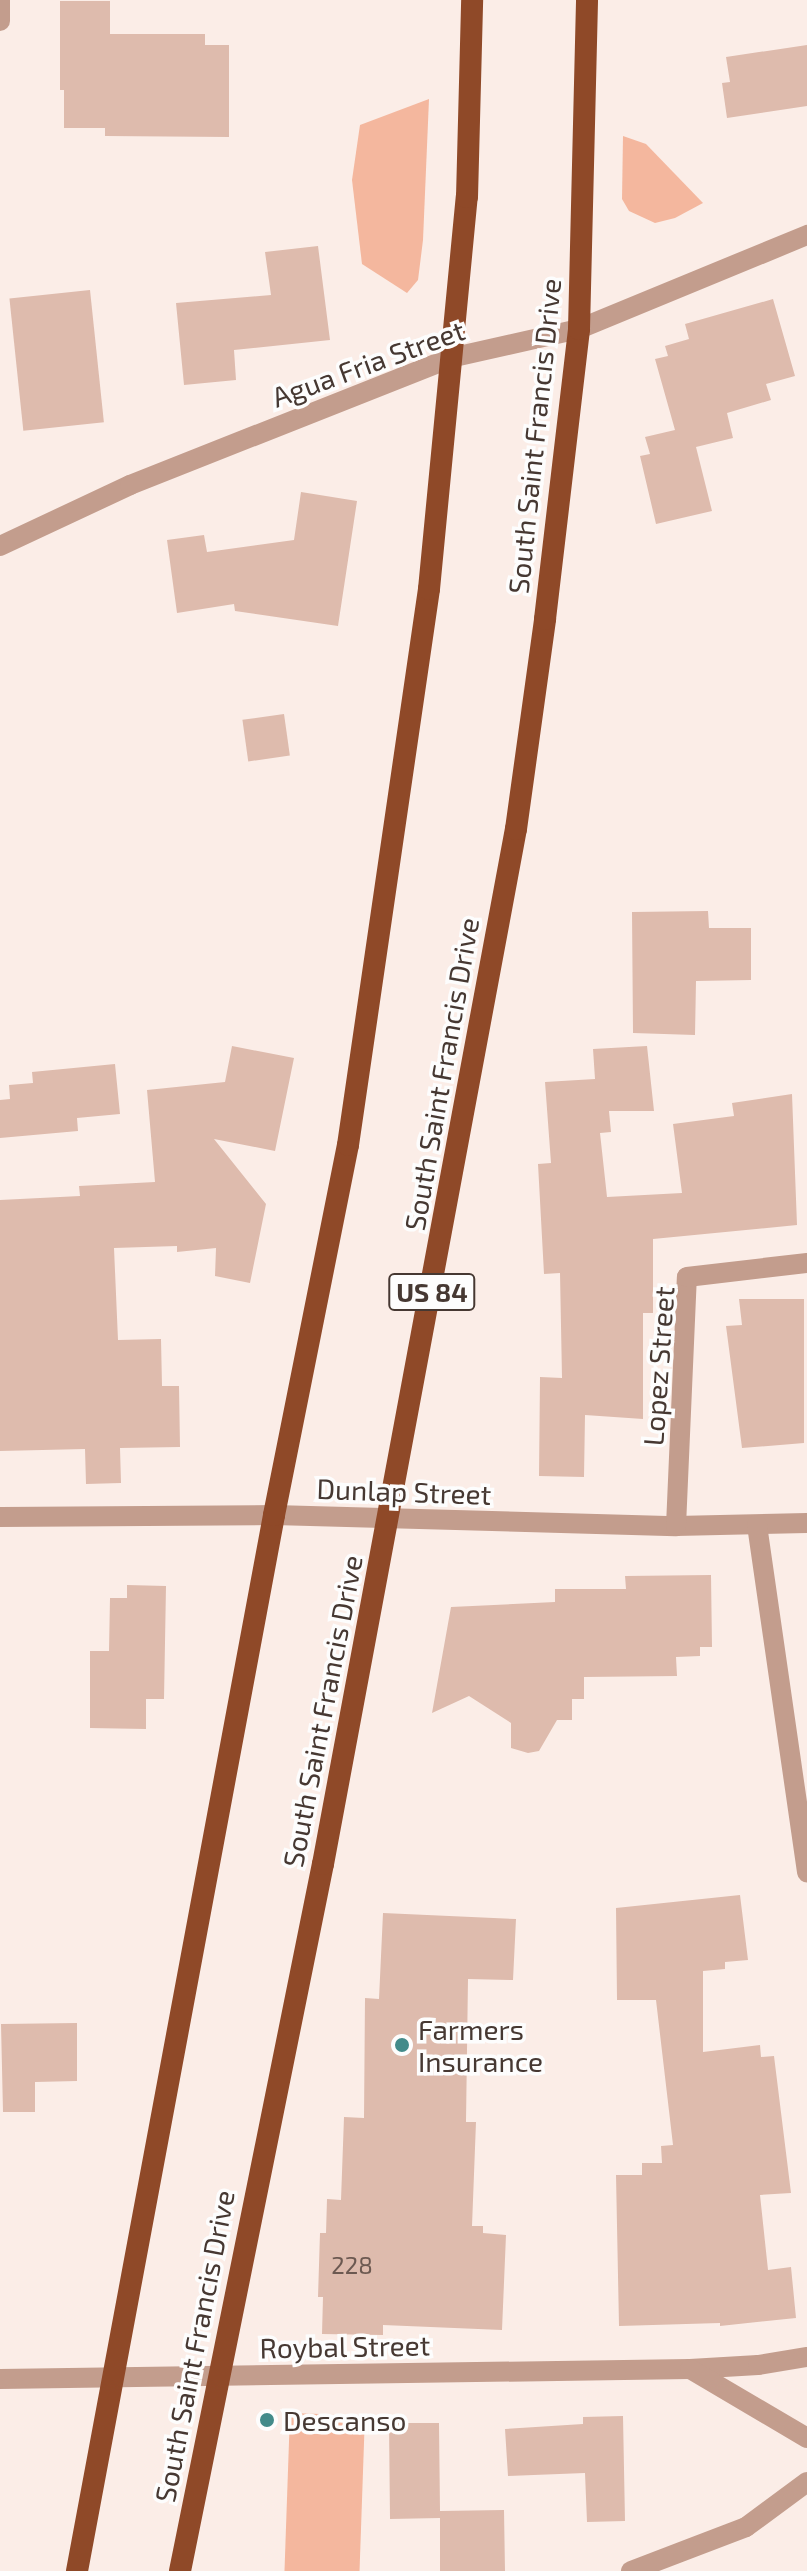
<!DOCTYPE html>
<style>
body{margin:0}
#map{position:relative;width:807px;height:2571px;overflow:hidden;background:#fbede7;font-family:"Exo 2",sans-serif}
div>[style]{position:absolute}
.green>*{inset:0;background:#f4b79e;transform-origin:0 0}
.building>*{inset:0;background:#debbad;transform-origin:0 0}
.minor>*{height:20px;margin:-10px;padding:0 10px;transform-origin:10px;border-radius:10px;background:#c39d8d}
.tertiary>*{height:20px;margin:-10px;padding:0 10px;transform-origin:10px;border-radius:10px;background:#c39d8d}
.trunk>*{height:22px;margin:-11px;padding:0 11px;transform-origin:11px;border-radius:11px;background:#8f4928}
.dots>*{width:22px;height:22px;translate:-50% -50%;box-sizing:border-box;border:4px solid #fdfdfd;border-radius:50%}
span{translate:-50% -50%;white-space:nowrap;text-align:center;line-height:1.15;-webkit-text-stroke:7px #fdfdfd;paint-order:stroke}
.number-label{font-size:24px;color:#6c5951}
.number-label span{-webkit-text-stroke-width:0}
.shield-label span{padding:2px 6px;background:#fdfdfd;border:2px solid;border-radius:6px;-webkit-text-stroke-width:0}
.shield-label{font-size:26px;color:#463832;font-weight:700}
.street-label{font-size:28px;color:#463832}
.poi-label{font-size:28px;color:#463832}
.left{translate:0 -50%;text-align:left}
</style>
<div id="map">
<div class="green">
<div style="clip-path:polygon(429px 99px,423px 240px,418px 280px,407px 293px,362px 264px,352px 180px,360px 125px)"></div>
<div style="clip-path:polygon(623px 136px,646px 144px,703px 203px,675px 218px,655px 223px,629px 211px,622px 199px)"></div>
<div style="left:290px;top:2413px;width:75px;height:158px;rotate:2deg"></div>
</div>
<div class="building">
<div style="clip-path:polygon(60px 1px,110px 1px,110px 34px,205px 34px,205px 45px,229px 45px,229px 137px,105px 136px,105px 128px,64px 128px,64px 90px,60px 90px)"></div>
<div style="clip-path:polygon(807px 45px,807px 106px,727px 118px,722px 83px,730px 82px,726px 57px)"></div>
<div style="clip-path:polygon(318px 246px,330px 340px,234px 350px,236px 380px,184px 385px,176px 303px,271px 295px,265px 252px)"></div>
<div style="left:90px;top:290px;width:133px;height:81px;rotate:84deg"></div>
<div style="clip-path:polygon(773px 299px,795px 376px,766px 384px,771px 400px,727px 413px,733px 438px,696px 447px,712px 511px,656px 524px,640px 456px,650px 454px,645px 437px,675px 430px,655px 359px,668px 356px,665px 346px,689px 339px,685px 324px)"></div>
<div style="clip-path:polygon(301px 492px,357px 501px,338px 626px,235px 611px,234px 604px,177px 613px,167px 540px,204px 535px,207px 552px,294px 540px)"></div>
<div style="left:284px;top:714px;width:42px;height:42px;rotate:82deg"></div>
<div style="clip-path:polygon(708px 911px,709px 928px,751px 928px,751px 980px,696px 981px,695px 1035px,633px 1033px,632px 912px)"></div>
<div style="clip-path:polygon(232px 1046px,294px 1058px,275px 1151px,214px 1139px,266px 1204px,250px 1283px,215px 1276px,216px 1248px,177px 1252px,177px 1246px,114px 1248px,118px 1340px,161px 1339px,162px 1386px,179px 1386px,180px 1447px,120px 1448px,121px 1483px,86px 1484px,85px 1449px,0 1451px,0 1200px,80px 1196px,79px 1186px,155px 1182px,147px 1090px,225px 1082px)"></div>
<div style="clip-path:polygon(647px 1046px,654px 1111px,609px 1111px,611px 1132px,600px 1133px,607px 1197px,682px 1193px,673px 1124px,734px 1116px,732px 1103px,792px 1094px,797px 1225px,653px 1239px,653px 1313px,643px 1313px,643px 1419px,585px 1415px,584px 1477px,539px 1476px,540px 1377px,562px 1378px,560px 1273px,544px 1274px,538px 1164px,551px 1163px,545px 1082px,595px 1079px,593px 1049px)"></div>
<div style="clip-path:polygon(115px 1064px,120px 1114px,77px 1118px,78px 1131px,0 1138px,0 1100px,10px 1099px,9px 1085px,33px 1083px,32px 1072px)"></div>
<div style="clip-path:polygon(739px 1299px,804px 1299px,804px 1443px,742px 1448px,726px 1326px,742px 1325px)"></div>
<div style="clip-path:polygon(711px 1575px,712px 1647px,700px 1647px,700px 1656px,676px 1657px,677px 1676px,584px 1677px,584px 1699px,572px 1699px,572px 1720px,557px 1720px,539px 1751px,528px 1753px,511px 1748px,511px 1723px,469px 1696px,432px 1713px,451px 1607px,555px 1602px,555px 1589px,626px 1589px,625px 1576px)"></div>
<div style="clip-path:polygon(127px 1585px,166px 1586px,164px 1699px,146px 1699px,146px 1729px,90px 1728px,90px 1651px,109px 1651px,110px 1598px,127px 1598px)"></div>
<div style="clip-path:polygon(740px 1895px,748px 1960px,725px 1962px,725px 1969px,703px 1971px,703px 2052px,760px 2045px,761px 2057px,774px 2056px,791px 2193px,760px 2195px,768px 2270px,791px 2267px,796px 2318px,720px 2326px,720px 2323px,619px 2326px,616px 2175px,642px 2175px,642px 2163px,662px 2163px,661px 2146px,673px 2145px,656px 2000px,617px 2000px,616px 1908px)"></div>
<div style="clip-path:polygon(383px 1913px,516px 1919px,513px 1980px,468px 1979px,466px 2122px,476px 2122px,472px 2226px,483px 2226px,483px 2233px,506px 2235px,502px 2330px,383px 2325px,383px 2335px,322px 2334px,323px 2297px,318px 2297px,320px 2233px,326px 2233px,327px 2199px,341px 2200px,344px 2117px,364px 2118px,365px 1998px,379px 1999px)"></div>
<div style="clip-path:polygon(77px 2023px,77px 2081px,35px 2082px,35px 2112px,3px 2112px,1px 2024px)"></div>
<div style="clip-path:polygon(623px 2416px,625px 2521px,587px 2522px,585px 2473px,508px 2476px,505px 2429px,583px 2424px,583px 2417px)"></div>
<div style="clip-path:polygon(389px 2423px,439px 2423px,440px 2511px,504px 2510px,505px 2571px,440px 2571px,440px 2518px,390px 2519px)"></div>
</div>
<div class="minor">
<div style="left:0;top:21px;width:21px;rotate:-90deg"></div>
<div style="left:0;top:1517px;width:274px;rotate:-0.4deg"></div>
<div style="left:274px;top:1515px;width:402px;rotate:1.6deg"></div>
<div style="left:676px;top:1526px;width:131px;rotate:-1.3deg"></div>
<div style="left:757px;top:1525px;width:351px;rotate:81.8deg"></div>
<div style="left:676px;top:1526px;width:249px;rotate:-87.5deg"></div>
<div style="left:687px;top:1277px;width:121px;rotate:-6.7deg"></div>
<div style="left:690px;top:2369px;width:68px;rotate:-3.4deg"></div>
<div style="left:758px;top:2365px;width:50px;rotate:-9.3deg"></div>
<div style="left:0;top:2379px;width:690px;rotate:-0.83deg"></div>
<div style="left:690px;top:2369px;width:136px;rotate:30.5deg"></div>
<div style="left:631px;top:2571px;width:123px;rotate:-20.9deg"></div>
<div style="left:746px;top:2527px;width:76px;rotate:-36.4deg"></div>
</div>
<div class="tertiary">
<div style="left:0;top:546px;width:144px;rotate:-25.1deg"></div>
<div style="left:130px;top:485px;width:344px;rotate:-21.6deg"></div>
<div style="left:450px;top:358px;width:132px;rotate:-12.7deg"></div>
<div style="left:579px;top:329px;width:247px;rotate:-22.4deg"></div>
</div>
<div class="trunk">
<div style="left:77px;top:2571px;width:1074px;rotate:-79.43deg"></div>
<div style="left:274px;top:1515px;width:377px;rotate:-78.7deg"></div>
<div style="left:348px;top:1145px;width:562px;rotate:-81.71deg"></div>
<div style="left:429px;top:589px;width:394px;rotate:-84.5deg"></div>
<div style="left:467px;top:197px;width:197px;rotate:-88.5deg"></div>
<div style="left:180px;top:2571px;width:721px;rotate:-78.57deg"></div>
<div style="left:323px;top:1864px;width:1053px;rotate:-79.44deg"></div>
<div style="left:516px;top:829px;width:212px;rotate:-82.1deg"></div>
<div style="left:545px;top:619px;width:292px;rotate:-83.3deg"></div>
<div style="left:579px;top:329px;width:329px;rotate:-88.6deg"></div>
</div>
<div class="dots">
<div style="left:402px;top:2045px;background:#438b8a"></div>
<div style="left:267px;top:2420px;background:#438b8a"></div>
</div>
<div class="number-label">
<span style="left:352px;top:2265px">228</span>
</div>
<div class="shield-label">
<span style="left:432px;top:1292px">US 84</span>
</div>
<div class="street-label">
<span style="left:368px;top:363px;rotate:-20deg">Agua Fria Street</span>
<span style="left:534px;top:436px;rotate:-84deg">South Saint Francis Drive</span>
<span style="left:441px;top:1074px;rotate:-80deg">South Saint Francis Drive</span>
<span style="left:658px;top:1366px;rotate:-86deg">Lopez Street</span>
<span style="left:404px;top:1491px;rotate:2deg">Dunlap Street</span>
<span style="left:322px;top:1711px;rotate:-79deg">South Saint Francis Drive</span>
<span style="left:194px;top:2346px;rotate:-79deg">South Saint Francis Drive</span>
<span style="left:345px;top:2346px;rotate:-1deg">Roybal Street</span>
</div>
<div class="poi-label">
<span class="left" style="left:418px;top:2045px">Farmers<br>Insurance</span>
<span class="left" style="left:283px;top:2420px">Descanso</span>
</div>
</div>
